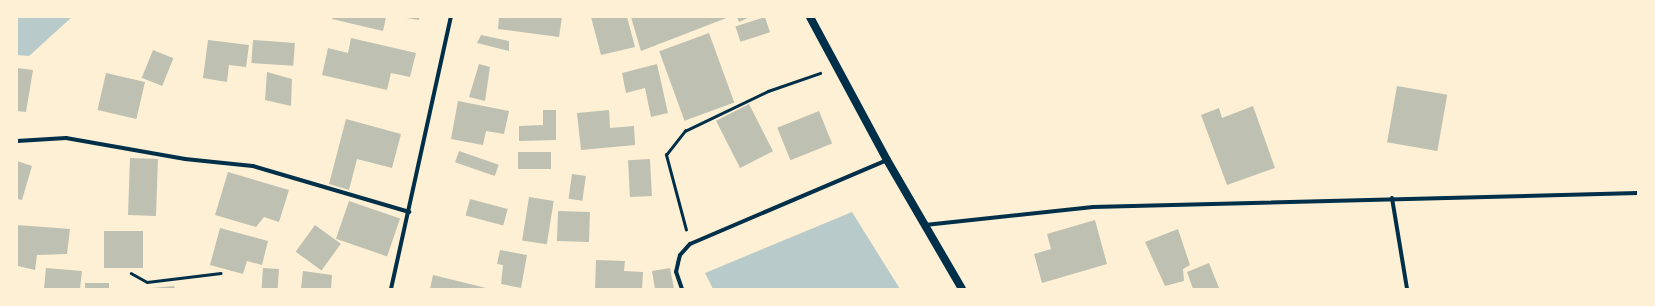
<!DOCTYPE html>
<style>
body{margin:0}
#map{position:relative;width:1655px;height:306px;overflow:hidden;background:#fdf0d5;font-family:"Exo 2",sans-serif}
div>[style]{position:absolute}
.green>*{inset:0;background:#b9caca}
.building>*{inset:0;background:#bec0b2;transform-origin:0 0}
.path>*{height:2.5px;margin:-1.25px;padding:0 1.25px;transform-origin:1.25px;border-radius:1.25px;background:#003049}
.minor>*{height:4px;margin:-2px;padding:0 2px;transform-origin:2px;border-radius:2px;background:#003049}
.secondary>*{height:8px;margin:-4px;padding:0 4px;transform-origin:4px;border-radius:4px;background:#003049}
span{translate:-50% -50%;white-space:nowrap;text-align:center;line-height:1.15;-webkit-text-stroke:3.5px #fdf0d5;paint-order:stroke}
.frame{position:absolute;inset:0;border:18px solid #fdf0d5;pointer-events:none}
</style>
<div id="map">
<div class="green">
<div style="clip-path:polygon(17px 17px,72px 17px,29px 56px,17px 55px)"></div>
<div style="clip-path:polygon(852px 212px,900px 289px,713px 289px,705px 273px)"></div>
</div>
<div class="building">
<div style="clip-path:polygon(333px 17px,386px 17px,383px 31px,332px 19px)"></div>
<div style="clip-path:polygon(400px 17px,419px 17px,419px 20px)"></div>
<div style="clip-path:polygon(499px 17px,562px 17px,559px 37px,498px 29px)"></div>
<div style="clip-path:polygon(591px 17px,627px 17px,635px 47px,601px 55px)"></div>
<div style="clip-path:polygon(631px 17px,729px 17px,641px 51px)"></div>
<div style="clip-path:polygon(737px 17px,750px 17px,739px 22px)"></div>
<div style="left:765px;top:17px;width:16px;height:31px;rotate:72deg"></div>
<div style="left:709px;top:33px;width:74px;height:53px;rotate:70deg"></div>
<div style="clip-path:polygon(481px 35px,509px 41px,509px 51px,477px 43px)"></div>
<div style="clip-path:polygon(351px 38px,416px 53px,410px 77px,391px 73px,387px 90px,322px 75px,328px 48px,348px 53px)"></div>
<div style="clip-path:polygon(208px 40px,249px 45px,246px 67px,229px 65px,227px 82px,203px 78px)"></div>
<div style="left:253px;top:40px;width:42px;height:23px;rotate:4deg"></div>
<div style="left:153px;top:50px;width:22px;height:30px;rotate:22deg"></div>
<div style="clip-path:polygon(479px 64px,490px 67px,485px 101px,469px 97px)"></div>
<div style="clip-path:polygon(657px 64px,668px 113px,651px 117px,645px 88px,626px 93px,622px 73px)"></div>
<div style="clip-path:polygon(17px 68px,33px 70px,26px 112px,17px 111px)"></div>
<div style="clip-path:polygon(267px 72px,292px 79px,291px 106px,265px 100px)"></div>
<div style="left:106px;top:73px;width:40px;height:38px;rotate:13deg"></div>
<div style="left:1397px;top:86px;width:51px;height:57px;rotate:10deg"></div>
<div style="clip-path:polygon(458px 101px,509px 111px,504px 134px,486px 131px,483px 145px,451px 139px)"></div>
<div style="left:749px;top:104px;width:53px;height:37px;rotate:63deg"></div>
<div style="clip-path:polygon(1253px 106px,1275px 168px,1227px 185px,1201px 115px,1219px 108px,1222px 118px)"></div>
<div style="clip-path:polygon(543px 110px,556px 110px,556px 140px,519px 141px,519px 126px,543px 125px)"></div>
<div style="clip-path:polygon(609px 110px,610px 128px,634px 126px,635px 145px,581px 150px,577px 113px)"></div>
<div style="left:819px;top:111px;width:35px;height:45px;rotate:68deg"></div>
<div style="clip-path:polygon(346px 119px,401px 134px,392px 168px,357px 159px,349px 190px,329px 184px)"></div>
<div style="left:459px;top:151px;width:42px;height:12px;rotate:19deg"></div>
<div style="left:518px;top:152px;width:33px;height:17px"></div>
<div style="left:130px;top:158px;width:28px;height:57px;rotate:2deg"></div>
<div style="left:650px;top:159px;width:37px;height:22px;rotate:87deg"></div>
<div style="clip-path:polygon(17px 161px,32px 166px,22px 200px,17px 199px)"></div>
<div style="clip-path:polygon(228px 172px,289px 190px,279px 222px,264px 217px,256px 227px,215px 215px)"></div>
<div style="left:572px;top:174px;width:14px;height:25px;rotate:8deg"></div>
<div style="left:529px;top:197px;width:25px;height:44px;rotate:9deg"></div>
<div style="left:470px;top:199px;width:39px;height:17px;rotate:15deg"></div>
<div style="left:349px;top:201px;width:54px;height:40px;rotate:19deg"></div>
<div style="left:558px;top:211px;width:32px;height:30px;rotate:2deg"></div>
<div style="clip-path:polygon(1095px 220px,1107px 264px,1042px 283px,1034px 254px,1051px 249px,1047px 234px)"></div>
<div style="clip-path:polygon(17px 225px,70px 229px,67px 254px,37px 255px,35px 270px,18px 266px)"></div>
<div style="left:315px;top:225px;width:32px;height:33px;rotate:36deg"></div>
<div style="clip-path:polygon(220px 228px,268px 241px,262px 265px,247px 261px,243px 274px,210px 265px)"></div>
<div style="clip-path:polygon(1178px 229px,1190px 265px,1183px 269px,1184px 281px,1165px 286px,1145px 242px)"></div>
<div style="left:104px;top:231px;width:39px;height:37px"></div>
<div style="clip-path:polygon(500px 250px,527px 255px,521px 288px,501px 284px,503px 265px,497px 264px)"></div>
<div style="clip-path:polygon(596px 260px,625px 261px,624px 271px,643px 272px,642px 289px,595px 289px)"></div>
<div style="clip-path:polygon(1209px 263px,1219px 288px,1193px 289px,1187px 272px)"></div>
<div style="clip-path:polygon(46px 268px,82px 271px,80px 289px,44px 289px)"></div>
<div style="left:263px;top:268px;width:16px;height:21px;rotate:4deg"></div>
<div style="clip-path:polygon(670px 268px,674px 289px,655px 289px,652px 271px)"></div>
<div style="clip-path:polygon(303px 271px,332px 275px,331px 289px,301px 289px)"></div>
<div style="clip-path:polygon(433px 275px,486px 288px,486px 289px,430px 289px)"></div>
<div style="left:85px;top:283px;width:24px;height:6px"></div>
<div style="clip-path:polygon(174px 286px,175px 289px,153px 289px,152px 288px)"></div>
</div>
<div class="path">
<div style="left:686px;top:230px;width:78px;rotate:-104.9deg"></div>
<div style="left:666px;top:155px;width:31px;rotate:-52deg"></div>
<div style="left:685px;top:131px;width:92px;rotate:-25.7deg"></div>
<div style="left:768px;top:91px;width:55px;rotate:-19.1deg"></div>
<div style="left:131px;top:273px;width:18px;rotate:29deg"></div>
<div style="left:147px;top:282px;width:74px;rotate:-7deg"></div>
</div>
<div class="minor">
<div style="left:17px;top:141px;width:49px;rotate:-3.5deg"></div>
<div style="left:66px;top:138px;width:121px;rotate:10deg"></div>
<div style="left:185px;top:159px;width:68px;rotate:5.9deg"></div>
<div style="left:253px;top:166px;width:163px;rotate:16.4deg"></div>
<div style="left:1392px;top:198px;width:92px;rotate:80.6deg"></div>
<div style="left:925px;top:225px;width:169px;rotate:-6.1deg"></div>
<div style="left:1093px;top:207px;width:545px;rotate:-1.47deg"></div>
<div style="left:391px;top:289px;width:279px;rotate:-77.6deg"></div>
<div style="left:682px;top:289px;width:18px;rotate:-109deg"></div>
<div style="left:676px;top:272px;width:9px;rotate:-77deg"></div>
<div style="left:678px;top:263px;width:8px;rotate:-76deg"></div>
<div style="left:680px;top:255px;width:15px;rotate:-48deg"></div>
<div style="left:690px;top:244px;width:214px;rotate:-23.1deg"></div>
</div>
<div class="secondary">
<div style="left:810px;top:17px;width:162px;rotate:61.7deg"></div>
<div style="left:887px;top:160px;width:149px;rotate:59.8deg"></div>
</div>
<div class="frame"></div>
</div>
